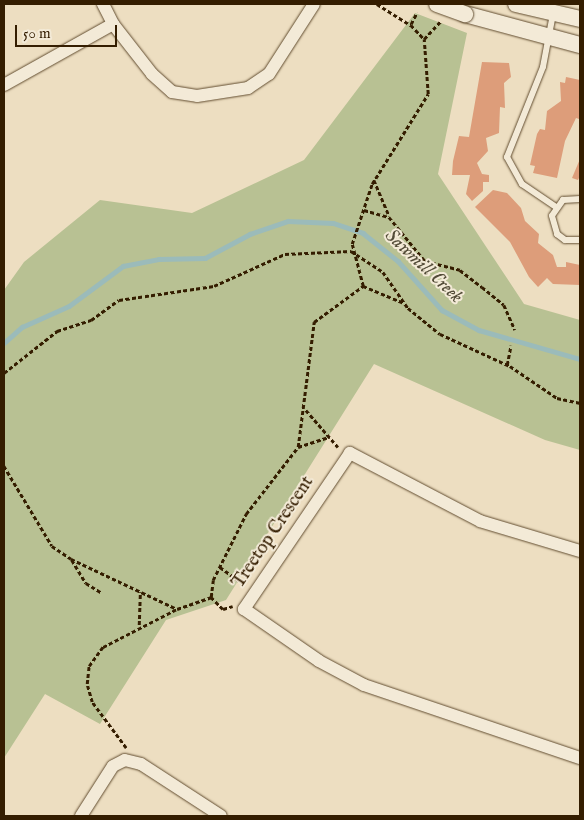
<!DOCTYPE html>
<style>
body{margin:0}
#map{position:relative;width:584px;height:820px;overflow:hidden;background:#eddec1;font-family:"IM FELL English",serif}
div>[style]{position:absolute}
.green>*{inset:0;background:#b8c193}
.stream>*{height:4.5px;margin:-2.25px;padding:0 2.25px;transform-origin:2.25px;border-radius:2.25px;background:#9bbbba}
.building>*{inset:0;background:#dd9d7a}
.path>*{height:2.5px;margin-top:-1.25px;transform-origin:0;background:repeating-linear-gradient(90deg,#341d00 0 4px,transparent 0 6.5px)}
.roads{filter:drop-shadow(0 0 1px #624d30) drop-shadow(0 0 1px #624d30)}
.service>*{height:6px;margin:-3px;padding:0 3px;transform-origin:3px;border-radius:3px;background:#f3ead7}
.minor>*{height:12px;margin:-6px;padding:0 6px;transform-origin:6px;border-radius:6px;background:#f3ead7}
.tertiary>*{height:16px;margin:-8px;padding:0 8px;transform-origin:8px;border-radius:8px;background:#f3ead7}
.bridges{filter:drop-shadow(0 0 1px #624d30) drop-shadow(0 0 1px #624d30)}
.tertiary-bridge>*{height:16px;margin:-8px;padding:0 8px;transform-origin:8px;border-radius:8px;background:#f3ead7}
span{translate:-50% -50%;white-space:nowrap;text-align:center;line-height:1.15;-webkit-text-stroke:4px #f3ead7;paint-order:stroke}
.street-label{font-size:18px;color:#341d00}
.water-label{font-size:19px;color:#534c38;font-style:italic}
.frame{position:absolute;inset:0;border:5px solid #341d00;pointer-events:none}
.scale{position:absolute;left:15px;top:25px;width:102px;height:22px;box-sizing:border-box;border:2px solid #341d00;border-top:0;padding-left:6px;font-size:15px;line-height:18px;white-space:nowrap;color:#341d00;-webkit-text-stroke:4px #f3ead7;paint-order:stroke}
</style>
<div id="map">
<div class="green">
<div style="clip-path:polygon(415px 13px,467px 33px,438px 174px,524px 304px,580px 320px,580px 450px,545px 440px,374px 364px,226px 600px,166px 620px,100px 724px,45px 694px,4px 758px,4px 290px,24px 262px,100px 200px,192px 213px,304px 160px)"></div>
</div>
<div class="stream">
<div style="left:4px;top:343px;width:24px;rotate:-42deg"></div>
<div style="left:22px;top:327px;width:51px;rotate:-24.1deg"></div>
<div style="left:69px;top:306px;width:67px;rotate:-36.5deg"></div>
<div style="left:123px;top:266px;width:37px;rotate:-11deg"></div>
<div style="left:159px;top:259px;width:46px;rotate:-1.2deg"></div>
<div style="left:205px;top:258px;width:51px;rotate:-28.1deg"></div>
<div style="left:250px;top:234px;width:40px;rotate:-18.9deg"></div>
<div style="left:288px;top:221px;width:45px;rotate:2.5deg"></div>
<div style="left:333px;top:223px;width:32px;rotate:18deg"></div>
<div style="left:363px;top:233px;width:45px;rotate:38.7deg"></div>
<div style="left:398px;top:261px;width:66px;rotate:48.1deg"></div>
<div style="left:442px;top:310px;width:42px;rotate:28.4deg"></div>
<div style="left:479px;top:330px;width:105px;rotate:16deg"></div>
</div>
<div class="building">
<div style="clip-path:polygon(482px 62px,509px 63px,511px 77px,504px 83px,505px 108px,500px 107px,499px 133px,486px 138px,488px 151px,477px 163px,482px 174px,489px 175px,489px 182px,483px 182px,483px 191px,472px 201px,466px 194px,470px 175px,452px 175px,453px 161px,459px 136px,469px 137px)"></div>
<div style="clip-path:polygon(566px 77px,580px 80px,579px 119px,576px 118px,565px 141px,557px 178px,533px 173px,535px 166px,530px 165px,537px 134px,540px 129px,545px 130px,547px 111px,561px 101px,560px 82px,565px 83px)"></div>
<div style="clip-path:polygon(580px 159px,580px 176px,578px 180px,572px 178px)"></div>
<div style="clip-path:polygon(493px 190px,507px 193px,521px 208px,525px 221px,539px 234px,538px 243px,553px 255px,557px 267px,566px 267px,566px 262px,580px 265px,580px 285px,553px 284px,547px 278px,538px 287px,529px 277px,510px 242px,475px 207px)"></div>
</div>
<div class="path">
<div style="left:377px;top:4px;width:40px;rotate:32deg"></div>
<div style="left:411px;top:25px;width:19px;rotate:47deg"></div>
<div style="left:411px;top:24px;width:13px;rotate:-63deg"></div>
<div style="left:374px;top:180px;width:39px;rotate:67deg"></div>
<div style="left:364px;top:210px;width:26px;rotate:16deg"></div>
<div style="left:389px;top:217px;width:57px;rotate:50.7deg"></div>
<div style="left:425px;top:261px;width:36px;rotate:14deg"></div>
<div style="left:460px;top:270px;width:28px;rotate:38deg"></div>
<div style="left:482px;top:287px;width:28px;rotate:39deg"></div>
<div style="left:504px;top:305px;width:27px;rotate:66deg"></div>
<div style="left:363px;top:286px;width:43px;rotate:-104.7deg"></div>
<div style="left:352px;top:244px;width:63px;rotate:-71.6deg"></div>
<div style="left:372px;top:184px;width:106px;rotate:-58.1deg"></div>
<div style="left:428px;top:94px;width:55px;rotate:-94.2deg"></div>
<div style="left:424px;top:39px;width:25px;rotate:-47deg"></div>
<div style="left:507px;top:365px;width:20px;rotate:-79deg"></div>
<div style="left:4px;top:373px;width:68px;rotate:-38.4deg"></div>
<div style="left:57px;top:331px;width:36px;rotate:-18deg"></div>
<div style="left:91px;top:320px;width:34px;rotate:-36deg"></div>
<div style="left:119px;top:300px;width:96px;rotate:-8.4deg"></div>
<div style="left:214px;top:286px;width:78px;rotate:-24.3deg"></div>
<div style="left:285px;top:254px;width:66px;rotate:-2.6deg"></div>
<div style="left:351px;top:251px;width:38px;rotate:33deg"></div>
<div style="left:383px;top:272px;width:44px;rotate:55.2deg"></div>
<div style="left:408px;top:308px;width:41px;rotate:39.1deg"></div>
<div style="left:440px;top:334px;width:77px;rotate:24.6deg"></div>
<div style="left:510px;top:366px;width:57px;rotate:34.2deg"></div>
<div style="left:557px;top:398px;width:24px;rotate:12deg"></div>
<div style="left:306px;top:410px;width:49px;rotate:49.1deg"></div>
<div style="left:298px;top:447px;width:33px;rotate:-18deg"></div>
<div style="left:4px;top:466px;width:93px;rotate:59deg"></div>
<div style="left:52px;top:546px;width:23px;rotate:34deg"></div>
<div style="left:71px;top:559px;width:117px;rotate:25.3deg"></div>
<div style="left:177px;top:609px;width:36px;rotate:-19deg"></div>
<div style="left:211px;top:597px;width:17px;rotate:45deg"></div>
<div style="left:223px;top:609px;width:10px;rotate:-17deg"></div>
<div style="left:72px;top:560px;width:27px;rotate:59deg"></div>
<div style="left:86px;top:583px;width:19px;rotate:32deg"></div>
<div style="left:220px;top:567px;width:31px;rotate:36deg"></div>
<div style="left:211px;top:597px;width:17px;rotate:-83deg"></div>
<div style="left:213px;top:580px;width:74px;rotate:-63.4deg"></div>
<div style="left:246px;top:514px;width:85px;rotate:-52.2deg"></div>
<div style="left:298px;top:447px;width:126px;rotate:-82.7deg"></div>
<div style="left:314px;top:322px;width:61px;rotate:-36.3deg"></div>
<div style="left:363px;top:286px;width:44px;rotate:22.5deg"></div>
<div style="left:139px;top:625px;width:33px;rotate:-88deg"></div>
<div style="left:126px;top:748px;width:57px;rotate:-126.5deg"></div>
<div style="left:92px;top:702px;width:19px;rotate:-106deg"></div>
<div style="left:87px;top:684px;width:18px;rotate:-84deg"></div>
<div style="left:89px;top:666px;width:24px;rotate:-54deg"></div>
<div style="left:103px;top:647px;width:83px;rotate:-27.2deg"></div>
</div>
<div class="roads">
<div class="service">
<div style="left:553px;top:14px;width:54px;rotate:100.7deg"></div>
<div style="left:543px;top:67px;width:97px;rotate:111.8deg"></div>
<div style="left:507px;top:157px;width:31px;rotate:61deg"></div>
<div style="left:522px;top:184px;width:41px;rotate:34.1deg"></div>
<div style="left:580px;top:199px;width:17px;rotate:177deg"></div>
<div style="left:563px;top:200px;width:19px;rotate:125deg"></div>
<div style="left:552px;top:216px;width:19px;rotate:74deg"></div>
<div style="left:557px;top:234px;width:10px;rotate:37deg"></div>
<div style="left:565px;top:240px;width:15px"></div>
</div>
<div class="minor">
<div style="left:103px;top:4px;width:22px;rotate:63deg"></div>
<div style="left:113px;top:24px;width:63px;rotate:52deg"></div>
<div style="left:152px;top:74px;width:27px;rotate:42deg"></div>
<div style="left:172px;top:92px;width:25px;rotate:9deg"></div>
<div style="left:197px;top:96px;width:52px;rotate:-8.9deg"></div>
<div style="left:248px;top:88px;width:25px;rotate:-34deg"></div>
<div style="left:269px;top:74px;width:83px;rotate:-57.3deg"></div>
<div style="left:4px;top:85px;width:125px;rotate:-29.2deg"></div>
<div style="left:580px;top:551px;width:104px;rotate:-163.3deg"></div>
<div style="left:480px;top:521px;width:147px;rotate:-152.4deg"></div>
<div style="left:350px;top:453px;width:189px;rotate:124.2deg"></div>
<div style="left:244px;top:609px;width:91px;rotate:34.7deg"></div>
<div style="left:319px;top:661px;width:51px;rotate:28.1deg"></div>
<div style="left:364px;top:685px;width:228px;rotate:18.7deg"></div>
<div style="left:81px;top:816px;width:59px;rotate:-57.4deg"></div>
<div style="left:113px;top:766px;width:13px;rotate:-27deg"></div>
<div style="left:125px;top:760px;width:16px;rotate:14deg"></div>
<div style="left:141px;top:764px;width:95px;rotate:33deg"></div>
</div>
<div class="tertiary">
<div style="left:516px;top:4px;width:66px;rotate:13.2deg"></div>
<div style="left:465px;top:14px;width:119px;rotate:15.1deg"></div>
</div>
</div>
<div class="bridges">
<div class="tertiary-bridge">
<div style="left:437px;top:4px;width:30px;rotate:20deg"></div>
</div>
</div>
<div class="street-label">
<span style="left:274px;top:533px;rotate:-56deg">Treetop Crescent</span>
</div>
<div class="water-label">
<span style="left:423px;top:267px;rotate:43deg">Sawmill Creek</span>
</div>
<div class="frame"></div>
<div class="scale">50 m</div>
</div>
